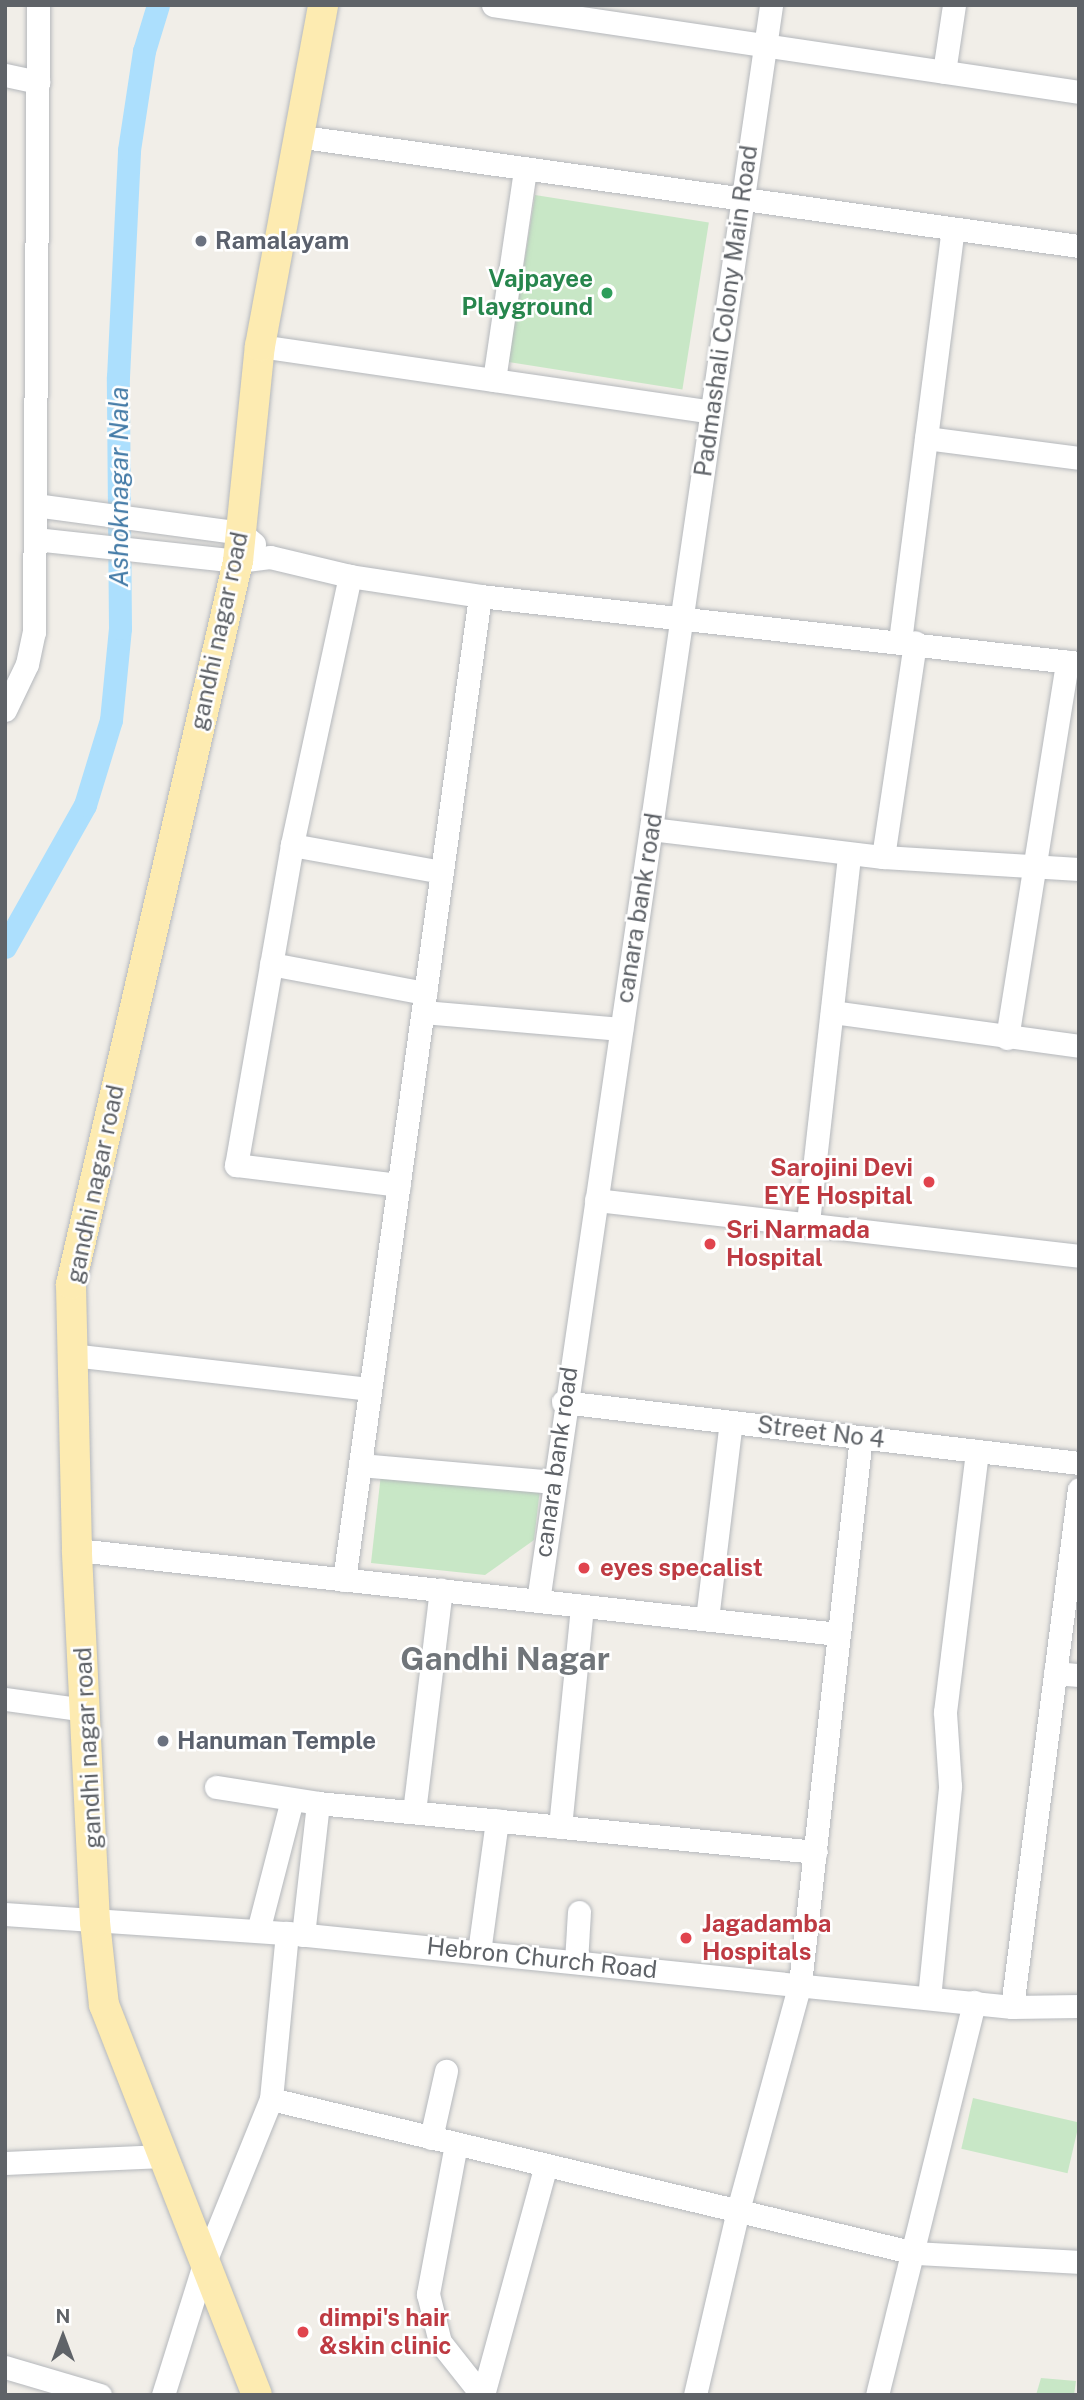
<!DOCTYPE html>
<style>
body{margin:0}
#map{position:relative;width:1084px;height:2400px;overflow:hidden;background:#f1eee8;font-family:"Public Sans",sans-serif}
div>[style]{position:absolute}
.green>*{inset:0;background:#c8e7c6;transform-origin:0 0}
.canal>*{height:23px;margin:-11.5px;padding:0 11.5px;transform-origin:11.5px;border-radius:11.5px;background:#acdffd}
.roads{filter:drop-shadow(0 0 2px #b5b8bc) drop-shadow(0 0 2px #b5b8bc)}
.minor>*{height:23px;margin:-11.5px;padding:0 11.5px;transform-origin:11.5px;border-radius:11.5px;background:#fff}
.major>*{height:30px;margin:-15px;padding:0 15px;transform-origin:15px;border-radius:15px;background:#fdebb1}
.dots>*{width:19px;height:19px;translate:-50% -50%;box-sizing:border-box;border:4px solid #fff;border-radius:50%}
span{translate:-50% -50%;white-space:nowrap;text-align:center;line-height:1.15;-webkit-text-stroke:5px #fff;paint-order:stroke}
.worship-label{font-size:24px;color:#5b616d;font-weight:700}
.left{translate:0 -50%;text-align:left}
.leisure-label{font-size:24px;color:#27864d;font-weight:700}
.right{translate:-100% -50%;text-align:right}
.street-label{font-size:24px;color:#5f6368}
.health-label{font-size:24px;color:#be3a42;font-weight:700}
.water-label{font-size:26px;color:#447ba7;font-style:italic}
.district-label{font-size:32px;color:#70757a;font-weight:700}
.frame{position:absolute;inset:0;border:7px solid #5f6368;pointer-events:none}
.north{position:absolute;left:28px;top:2302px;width:70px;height:70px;-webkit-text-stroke:5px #fff;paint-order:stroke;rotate:0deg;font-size:19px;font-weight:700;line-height:28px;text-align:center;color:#5f6368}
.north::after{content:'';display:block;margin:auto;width:24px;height:32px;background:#5f6368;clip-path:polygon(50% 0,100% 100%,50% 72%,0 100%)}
</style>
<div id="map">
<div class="green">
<div style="left:535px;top:195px;width:176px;height:169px;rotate:9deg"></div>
<div style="clip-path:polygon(381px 1474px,540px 1489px,534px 1540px,485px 1575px,371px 1563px)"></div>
<div style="left:973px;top:2098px;width:109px;height:52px;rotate:13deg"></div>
<div style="clip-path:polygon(1041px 2378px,1076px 2381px,1074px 2395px,1036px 2395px)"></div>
</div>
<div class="canal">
<div style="left:5px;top:947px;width:163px;rotate:-60.6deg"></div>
<div style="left:85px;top:805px;width:89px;rotate:-73deg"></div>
<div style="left:111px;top:720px;width:92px;rotate:-84.4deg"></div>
<div style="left:120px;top:628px;width:251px;rotate:-90.5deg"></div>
<div style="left:118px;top:377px;width:227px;rotate:-87.2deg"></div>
<div style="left:129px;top:150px;width:100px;rotate:-81.4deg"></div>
<div style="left:144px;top:51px;width:48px;rotate:-73.1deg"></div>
</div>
<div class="roads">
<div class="minor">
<div style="left:493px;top:5px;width:592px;rotate:8.44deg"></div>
<div style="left:944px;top:72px;width:68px;rotate:-81.5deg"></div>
<div style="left:5px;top:75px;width:34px;rotate:12deg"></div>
<div style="left:296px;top:136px;width:791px;rotate:8deg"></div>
<div style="left:260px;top:346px;width:456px;rotate:8.3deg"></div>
<div style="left:494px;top:380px;width:212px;rotate:-81.6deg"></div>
<div style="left:926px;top:438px;width:154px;rotate:7.4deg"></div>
<div style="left:35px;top:505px;width:208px;rotate:7.7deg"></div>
<div style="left:241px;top:533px;width:17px;rotate:40deg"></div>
<div style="left:35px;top:539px;width:204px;rotate:6.2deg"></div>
<div style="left:238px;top:561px;width:32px;rotate:-7deg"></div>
<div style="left:270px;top:557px;width:82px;rotate:13.4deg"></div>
<div style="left:350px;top:576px;width:132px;rotate:8.7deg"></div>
<div style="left:480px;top:596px;width:603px;rotate:6.38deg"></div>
<div style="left:350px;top:576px;width:275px;rotate:102.2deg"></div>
<div style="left:292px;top:845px;width:325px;rotate:99.9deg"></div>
<div style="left:236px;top:1165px;width:164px;rotate:7deg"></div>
<div style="left:900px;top:641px;width:415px;rotate:-82.7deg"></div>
<div style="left:5px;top:710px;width:51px;rotate:-64.4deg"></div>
<div style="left:27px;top:664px;width:33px;rotate:-78deg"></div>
<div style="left:34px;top:632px;width:627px;rotate:-89.63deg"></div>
<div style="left:651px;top:829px;width:234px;rotate:6.9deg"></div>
<div style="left:883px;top:857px;width:196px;rotate:3.5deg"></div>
<div style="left:292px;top:845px;width:152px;rotate:10.2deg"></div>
<div style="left:883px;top:857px;width:217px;rotate:-81.5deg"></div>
<div style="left:271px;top:964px;width:157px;rotate:10.7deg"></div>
<div style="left:423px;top:1012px;width:199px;rotate:4.9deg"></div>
<div style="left:832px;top:1012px;width:249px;rotate:7.8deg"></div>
<div style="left:1007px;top:1038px;width:381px;rotate:-80.9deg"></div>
<div style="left:596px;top:1200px;width:486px;rotate:6.6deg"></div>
<div style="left:808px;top:1222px;width:370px;rotate:-83.6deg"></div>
<div style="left:71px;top:1355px;width:301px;rotate:6.5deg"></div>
<div style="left:563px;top:1402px;width:520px;rotate:6.74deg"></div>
<div style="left:360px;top:1465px;width:195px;rotate:5deg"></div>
<div style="left:77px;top:1550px;width:766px;rotate:6.3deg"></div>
<div style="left:344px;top:1580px;width:993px;rotate:-82.13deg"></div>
<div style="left:538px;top:1601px;width:1613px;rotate:-81.69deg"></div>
<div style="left:707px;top:1619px;width:198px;rotate:-83.1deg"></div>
<div style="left:1055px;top:1673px;width:24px;rotate:5deg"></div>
<div style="left:5px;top:1699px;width:82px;rotate:7.7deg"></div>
<div style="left:216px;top:1787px;width:103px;rotate:8.9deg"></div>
<div style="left:318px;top:1803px;width:500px;rotate:5.62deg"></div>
<div style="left:414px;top:1812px;width:224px;rotate:-83.1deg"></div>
<div style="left:560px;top:1827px;width:222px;rotate:-84.3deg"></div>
<div style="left:5px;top:1914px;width:283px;rotate:3.9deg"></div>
<div style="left:287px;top:1933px;width:729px;rotate:5.83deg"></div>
<div style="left:1012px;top:2007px;width:67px;rotate:-0.9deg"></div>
<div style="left:258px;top:1931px;width:135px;rotate:-75.5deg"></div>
<div style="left:303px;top:1935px;width:133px;rotate:-83.5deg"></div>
<div style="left:479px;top:1952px;width:133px;rotate:-82.2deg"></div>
<div style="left:576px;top:1962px;width:50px;rotate:-86.6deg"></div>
<div style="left:929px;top:1998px;width:213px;rotate:-84.3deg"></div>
<div style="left:950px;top:1786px;width:74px;rotate:-93.9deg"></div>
<div style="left:945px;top:1712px;width:263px;rotate:-83deg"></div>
<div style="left:1012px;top:2007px;width:522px;rotate:-82.63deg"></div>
<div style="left:271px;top:2099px;width:662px;rotate:13.45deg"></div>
<div style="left:915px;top:2253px;width:164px;rotate:3.1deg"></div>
<div style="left:431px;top:2138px;width:69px;rotate:-77.4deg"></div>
<div style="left:456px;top:2144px;width:153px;rotate:100.6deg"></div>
<div style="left:428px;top:2294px;width:49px;rotate:76deg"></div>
<div style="left:440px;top:2342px;width:68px;rotate:51.6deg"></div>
<div style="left:5px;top:2163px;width:158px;rotate:-2.5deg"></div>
<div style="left:5px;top:2367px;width:99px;rotate:16.4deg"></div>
<div style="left:163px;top:2395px;width:137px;rotate:-72.6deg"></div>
<div style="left:204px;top:2264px;width:178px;rotate:-67.9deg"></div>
<div style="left:271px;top:2099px;width:167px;rotate:-84.5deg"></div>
<div style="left:483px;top:2395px;width:238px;rotate:-74.7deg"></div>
<div style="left:695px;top:2395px;width:190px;rotate:-76.9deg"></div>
<div style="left:738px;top:2210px;width:234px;rotate:-74.7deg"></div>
<div style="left:800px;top:1984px;width:550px;rotate:-83.64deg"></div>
<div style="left:877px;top:2395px;width:405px;rotate:-76.1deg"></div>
</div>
<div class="major">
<div style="left:257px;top:2395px;width:419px;rotate:-111.4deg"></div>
<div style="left:104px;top:2005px;width:83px;rotate:-96.2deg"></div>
<div style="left:95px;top:1922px;width:372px;rotate:-92.8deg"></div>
<div style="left:77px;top:1550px;width:266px;rotate:-91.3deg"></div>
<div style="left:71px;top:1284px;width:742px;rotate:-76.99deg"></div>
<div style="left:238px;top:561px;width:216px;rotate:-84.2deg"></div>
<div style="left:260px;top:346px;width:347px;rotate:-79.5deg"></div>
</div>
</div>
<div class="dots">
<div style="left:201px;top:241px;background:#6b7280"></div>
<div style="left:607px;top:293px;background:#2e9e5b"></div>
<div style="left:929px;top:1182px;background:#e0444e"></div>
<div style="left:710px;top:1244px;background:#e0444e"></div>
<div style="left:584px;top:1568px;background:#e0444e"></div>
<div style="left:163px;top:1741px;background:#6b7280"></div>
<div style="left:686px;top:1938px;background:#e0444e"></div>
<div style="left:303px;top:2332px;background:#e0444e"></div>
</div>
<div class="worship-label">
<span class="left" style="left:215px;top:241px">Ramalayam</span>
<span class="left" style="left:177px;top:1741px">Hanuman Temple</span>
</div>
<div class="leisure-label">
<span class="right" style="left:593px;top:293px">Vajpayee<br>Playground</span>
</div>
<div class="street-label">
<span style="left:726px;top:311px;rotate:-82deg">Padmashali Colony Main Road</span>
<span style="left:219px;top:631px;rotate:-78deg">gandhi nagar road</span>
<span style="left:639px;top:908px;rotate:-81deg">canara bank road</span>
<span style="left:95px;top:1184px;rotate:-78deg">gandhi nagar road</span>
<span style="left:821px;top:1432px;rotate:7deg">Street No 4</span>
<span style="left:556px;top:1462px;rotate:-82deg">canara bank road</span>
<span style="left:88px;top:1748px;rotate:-93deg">gandhi nagar road</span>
<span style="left:542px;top:1958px;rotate:6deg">Hebron Church Road</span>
</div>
<div class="health-label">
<span class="right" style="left:913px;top:1182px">Sarojini Devi<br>EYE Hospital</span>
<span class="left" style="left:726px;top:1244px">Sri Narmada<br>Hospital</span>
<span class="left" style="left:600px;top:1568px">eyes specalist</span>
<span class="left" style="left:702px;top:1938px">Jagadamba<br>Hospitals</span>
<span class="left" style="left:319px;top:2332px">dimpi's hair<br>&amp;skin clinic</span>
</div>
<div class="water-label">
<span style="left:119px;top:487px;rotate:-90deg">Ashoknagar Nala</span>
</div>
<div class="district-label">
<span style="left:505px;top:1659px">Gandhi Nagar</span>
</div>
<div class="frame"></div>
<div class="north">N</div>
</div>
